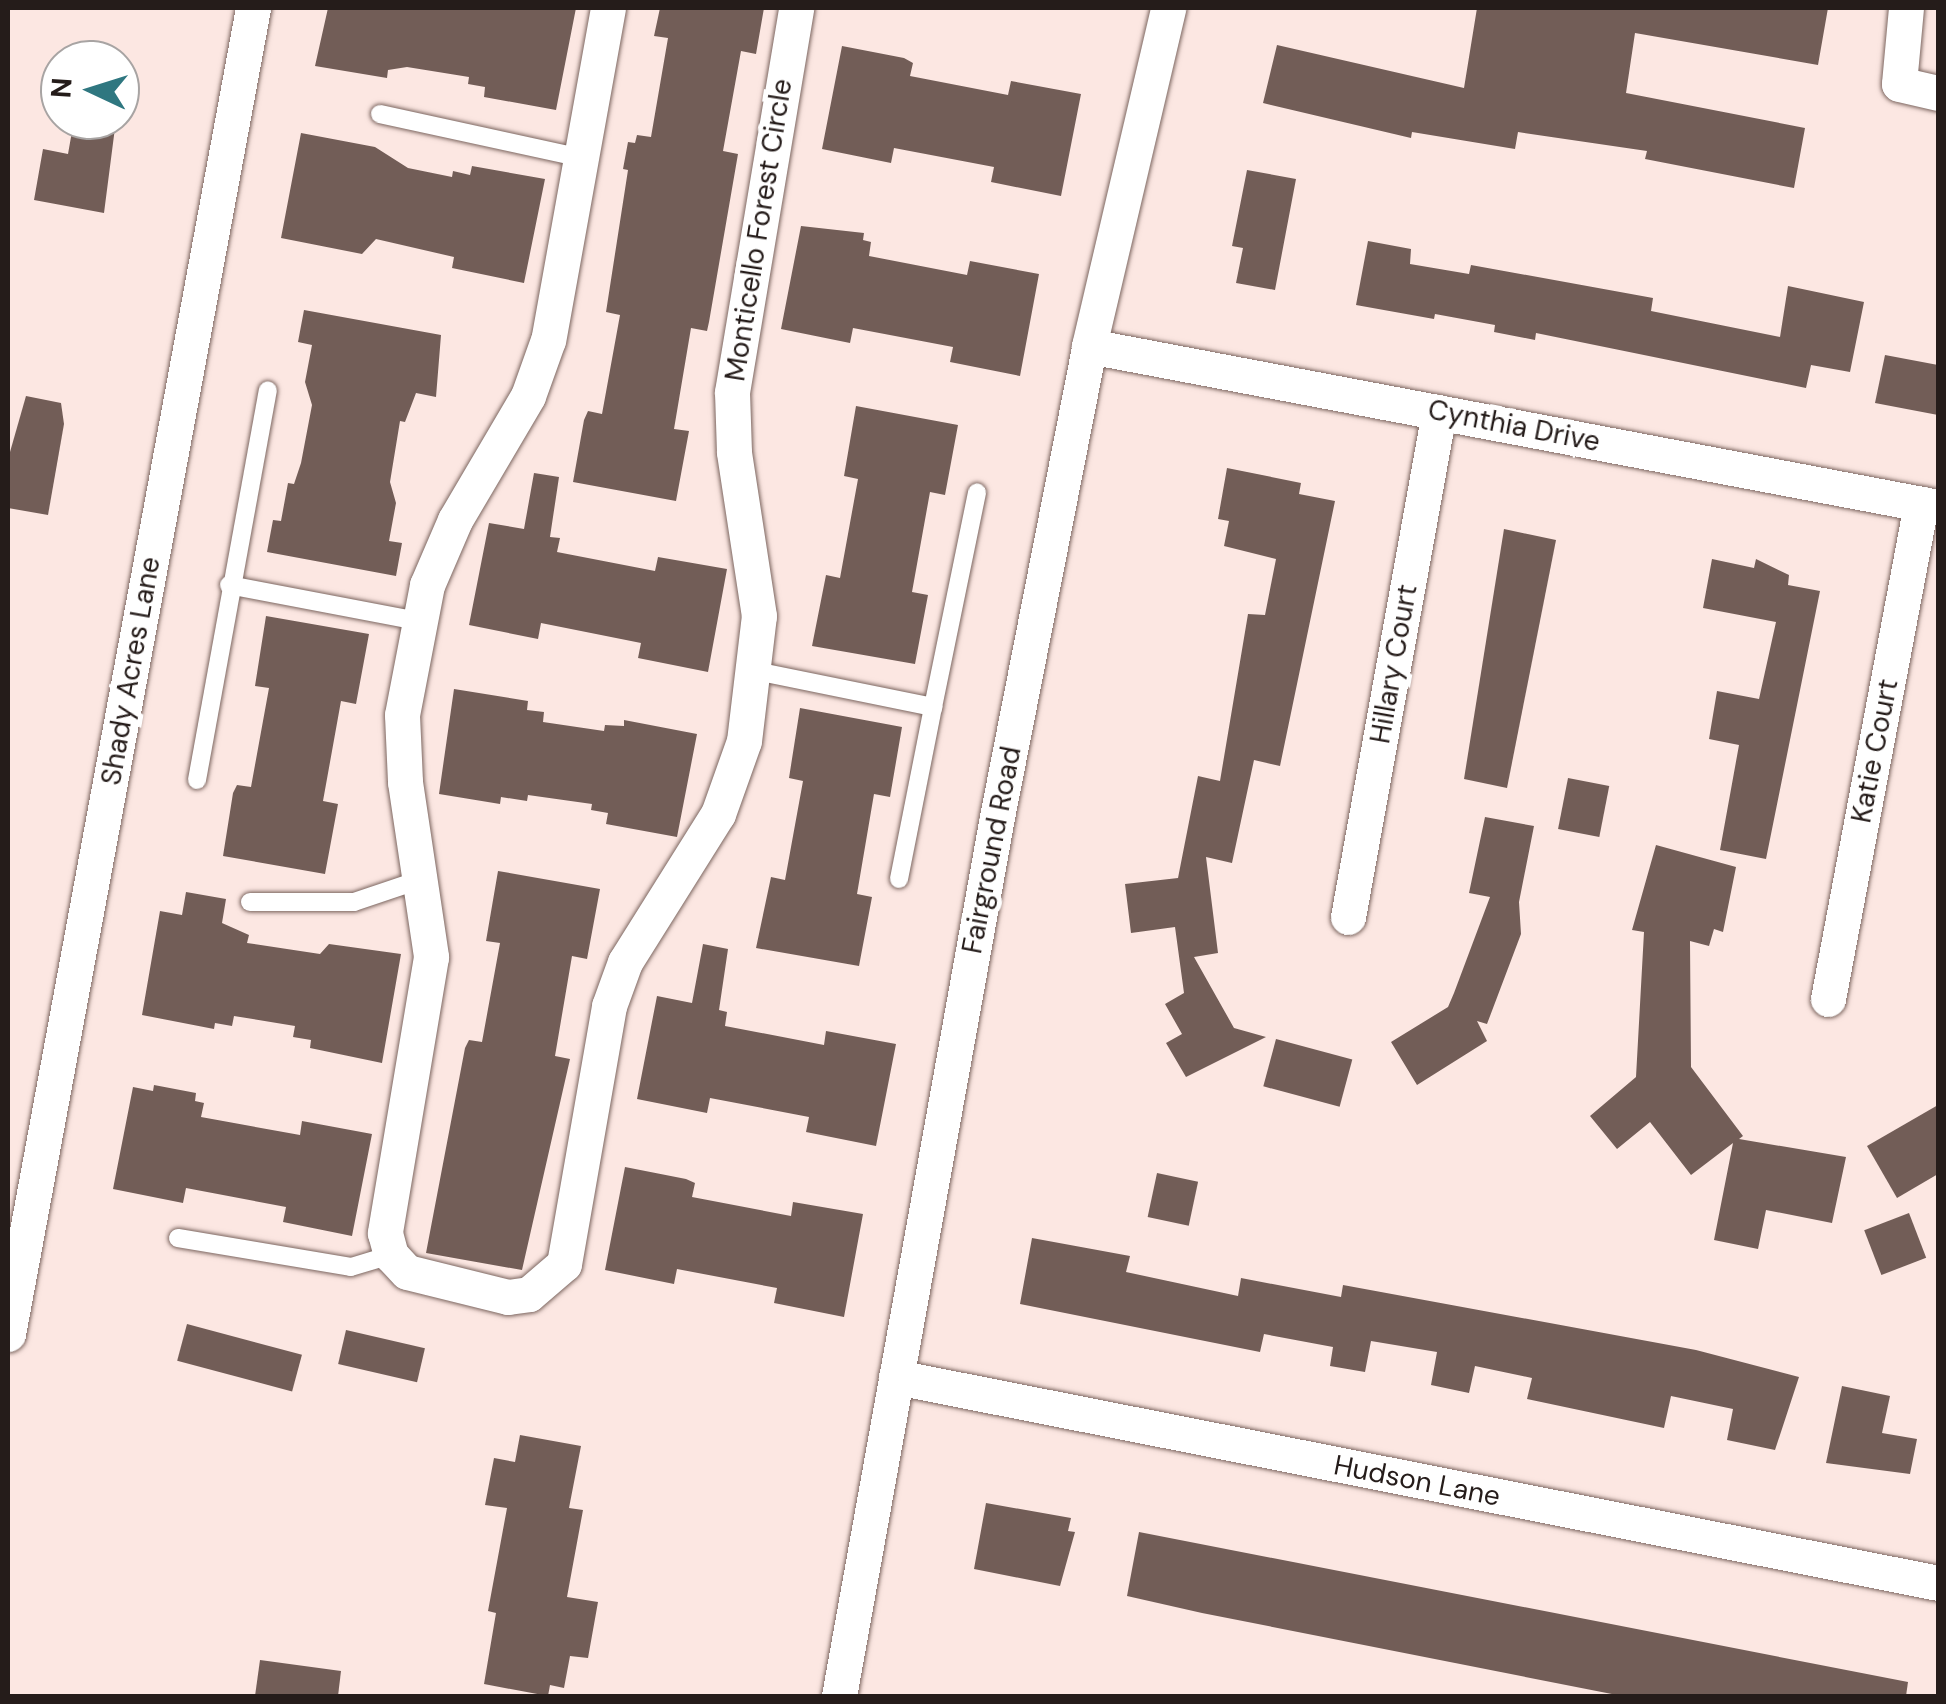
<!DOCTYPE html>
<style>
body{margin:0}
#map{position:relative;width:1946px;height:1704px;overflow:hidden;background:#fce7e2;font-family:"DM Sans",sans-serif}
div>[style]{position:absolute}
.building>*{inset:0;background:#725d57;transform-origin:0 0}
.roads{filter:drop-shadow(0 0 2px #7c6660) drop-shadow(0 0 2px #7c6660)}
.service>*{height:18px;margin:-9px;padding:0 9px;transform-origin:9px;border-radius:9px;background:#fff}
.minor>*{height:35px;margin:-17.5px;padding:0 17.5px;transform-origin:17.5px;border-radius:17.5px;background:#fff}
span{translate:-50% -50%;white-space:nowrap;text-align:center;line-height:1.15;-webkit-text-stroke:10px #fff;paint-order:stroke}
.street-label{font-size:28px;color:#251c1a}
.frame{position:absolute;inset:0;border:10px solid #251c1a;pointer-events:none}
.north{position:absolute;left:40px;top:40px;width:100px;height:100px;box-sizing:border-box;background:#fff;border:2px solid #a8a4a3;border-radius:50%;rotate:274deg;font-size:28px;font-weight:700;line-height:40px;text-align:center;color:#251c1a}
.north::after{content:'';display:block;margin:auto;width:35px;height:45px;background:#2f7780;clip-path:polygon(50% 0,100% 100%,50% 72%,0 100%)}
</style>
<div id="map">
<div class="building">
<div style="clip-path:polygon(328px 8px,576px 8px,556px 110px,484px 97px,485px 87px,468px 84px,469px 77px,407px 67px,388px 70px,387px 78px,315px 66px)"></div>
<div style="clip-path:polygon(660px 8px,764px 8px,756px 54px,741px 51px,723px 151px,738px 154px,709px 322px,707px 331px,691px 328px,674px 429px,689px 431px,676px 501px,573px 482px,584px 420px,588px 411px,602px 414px,620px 315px,606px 312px,628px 170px,623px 169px,628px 142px,635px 143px,637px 135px,651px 137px,668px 38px,654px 36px)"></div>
<div style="clip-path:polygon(1477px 8px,1828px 8px,1818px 65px,1635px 33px,1626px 93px,1805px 128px,1794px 188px,1645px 159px,1647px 151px,1518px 132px,1515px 149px,1412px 132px,1411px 138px,1263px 103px,1277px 45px,1464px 88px)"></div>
<div style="clip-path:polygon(842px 46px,904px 58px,913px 63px,910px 76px,1008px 95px,1011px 81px,1081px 94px,1061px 196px,991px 182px,994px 167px,894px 148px,891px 163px,822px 149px)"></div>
<div style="clip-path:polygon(74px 120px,116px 120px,104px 213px,34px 200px,43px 149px,68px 154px)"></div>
<div style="clip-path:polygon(301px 133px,375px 147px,408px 168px,452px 177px,453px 171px,470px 175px,472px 166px,545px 179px,524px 283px,452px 268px,454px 257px,376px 239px,362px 254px,281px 238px)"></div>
<div style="clip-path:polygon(1247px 170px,1296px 179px,1275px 290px,1236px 283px,1243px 248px,1232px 246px)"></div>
<div style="clip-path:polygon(801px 226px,864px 233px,863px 240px,871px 242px,869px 256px,967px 275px,970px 261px,1039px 274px,1020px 376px,950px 362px,953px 347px,853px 328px,850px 343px,781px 329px)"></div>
<div style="clip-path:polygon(1368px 241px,1411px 249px,1410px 264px,1469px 274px,1471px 265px,1653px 298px,1651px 311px,1780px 337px,1788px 286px,1864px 302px,1850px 372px,1811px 365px,1806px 388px,1536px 333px,1535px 340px,1494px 332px,1495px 325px,1435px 314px,1434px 319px,1356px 305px)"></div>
<div style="clip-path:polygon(304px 310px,441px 335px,436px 397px,416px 393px,405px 422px,400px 421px,390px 482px,396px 503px,389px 541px,402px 543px,396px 576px,267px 552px,273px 520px,281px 521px,288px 483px,294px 484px,301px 463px,312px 405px,305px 382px,312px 345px,298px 342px)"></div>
<div style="clip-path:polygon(1885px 355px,1938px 365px,1938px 415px,1875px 403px)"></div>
<div style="clip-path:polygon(26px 396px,61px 403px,64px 424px,48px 515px,8px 508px,8px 459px)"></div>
<div style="clip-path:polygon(856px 406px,958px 425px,945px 495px,930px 492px,912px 592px,928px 595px,915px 664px,812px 646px,826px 575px,840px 578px,858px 479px,844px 476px)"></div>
<div style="clip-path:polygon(1227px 468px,1301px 483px,1299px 494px,1335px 501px,1280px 766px,1254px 760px,1232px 863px,1206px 857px,1218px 953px,1194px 957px,1234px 1028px,1266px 1037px,1186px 1077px,1166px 1043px,1182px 1034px,1165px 1004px,1184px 993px,1175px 927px,1131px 933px,1125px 884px,1178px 878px,1198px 776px,1220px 781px,1248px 614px,1265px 615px,1276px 559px,1224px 546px,1229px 521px,1218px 519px)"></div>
<div style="clip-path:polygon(534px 473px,559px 477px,550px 537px,560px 538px,557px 552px,655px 571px,658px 557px,727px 569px,708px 672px,638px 658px,641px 643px,541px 623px,538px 639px,469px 625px,489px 523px,524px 529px)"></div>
<div style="clip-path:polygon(1504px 529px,1556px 540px,1507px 788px,1464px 779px)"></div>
<div style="clip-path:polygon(1712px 559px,1754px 568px,1756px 559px,1789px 575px,1788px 585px,1820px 591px,1766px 859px,1720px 850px,1739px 745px,1709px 739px,1717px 691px,1759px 699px,1776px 622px,1703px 608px)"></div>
<div style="clip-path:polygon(266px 616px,369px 634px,356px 704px,341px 701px,323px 801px,338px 804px,325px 874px,223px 856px,233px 793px,237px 785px,251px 787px,269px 688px,255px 686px)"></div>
<div style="clip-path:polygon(454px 689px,528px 701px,527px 710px,544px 712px,543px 722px,604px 731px,605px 725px,624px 726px,624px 720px,697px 734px,677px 837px,606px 824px,608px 813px,591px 810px,592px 804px,528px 795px,527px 801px,501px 797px,500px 804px,439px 794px)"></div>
<div style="clip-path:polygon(800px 708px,902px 727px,890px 797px,874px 794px,857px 894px,872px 897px,859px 966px,756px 948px,771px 877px,785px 880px,803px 781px,789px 778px)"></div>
<div style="left:1568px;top:778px;width:42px;height:52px;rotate:11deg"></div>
<div style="clip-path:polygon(1485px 817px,1534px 826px,1519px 902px,1521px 934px,1487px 1024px,1477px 1021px,1487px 1041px,1417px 1085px,1391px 1042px,1448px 1007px,1454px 993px,1490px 897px,1469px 893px)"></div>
<div style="clip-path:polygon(1656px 845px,1736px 867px,1723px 932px,1714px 929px,1709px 946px,1690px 941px,1691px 1067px,1743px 1136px,1739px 1139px,1846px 1157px,1832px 1223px,1766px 1210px,1758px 1249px,1714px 1240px,1733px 1143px,1691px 1175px,1650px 1122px,1617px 1149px,1590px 1116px,1636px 1077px,1644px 932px,1632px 930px)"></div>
<div style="clip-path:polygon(498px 871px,600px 889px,587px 959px,572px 956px,555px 1056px,570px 1059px,522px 1270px,426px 1253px,465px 1048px,469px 1040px,482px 1042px,500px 943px,486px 941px)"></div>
<div style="clip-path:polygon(186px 892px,226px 899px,222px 923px,249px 935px,247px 943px,320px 954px,329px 944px,401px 954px,382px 1063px,310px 1048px,311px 1040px,293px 1037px,295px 1026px,234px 1016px,232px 1026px,215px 1023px,214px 1029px,142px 1015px,160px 911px,182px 915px)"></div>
<div style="clip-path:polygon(703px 944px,728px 949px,719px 1010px,727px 1012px,725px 1026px,824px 1045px,826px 1031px,896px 1044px,876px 1146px,806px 1132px,809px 1117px,710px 1098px,707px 1113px,637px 1099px,657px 996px,692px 1003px)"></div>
<div style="left:1276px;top:1039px;width:79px;height:49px;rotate:15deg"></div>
<div style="clip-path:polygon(154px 1085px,196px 1093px,195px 1101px,204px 1103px,201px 1117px,300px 1135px,302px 1121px,372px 1134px,352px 1236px,283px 1222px,286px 1207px,186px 1188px,183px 1203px,113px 1189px,133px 1087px,153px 1091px)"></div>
<div style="clip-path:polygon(1938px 1105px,1938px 1174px,1897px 1198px,1867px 1146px)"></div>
<div style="clip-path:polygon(625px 1167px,686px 1179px,695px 1183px,692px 1197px,791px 1216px,793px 1202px,863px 1214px,844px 1317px,774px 1303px,777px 1288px,677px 1269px,674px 1284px,605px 1270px)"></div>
<div style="left:1157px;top:1173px;width:42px;height:45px;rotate:12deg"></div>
<div style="left:1909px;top:1213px;width:48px;height:48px;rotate:69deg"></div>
<div style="clip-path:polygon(1032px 1238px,1130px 1256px,1126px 1272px,1238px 1296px,1241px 1278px,1341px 1297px,1343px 1285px,1696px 1350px,1799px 1377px,1775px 1450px,1727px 1440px,1733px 1409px,1671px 1396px,1664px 1428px,1527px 1399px,1532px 1378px,1475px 1366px,1469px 1393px,1431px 1385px,1437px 1352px,1371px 1341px,1365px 1372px,1330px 1366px,1333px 1347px,1264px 1334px,1260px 1352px,1020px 1304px)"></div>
<div style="left:187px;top:1324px;width:119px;height:38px;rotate:15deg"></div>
<div style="left:346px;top:1330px;width:81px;height:35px;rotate:13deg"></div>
<div style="clip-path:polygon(1842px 1386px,1890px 1396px,1882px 1433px,1917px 1439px,1910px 1474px,1826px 1463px)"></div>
<div style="clip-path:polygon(520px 1435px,581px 1446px,569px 1508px,583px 1510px,567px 1597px,598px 1602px,588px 1658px,570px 1656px,564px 1688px,550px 1685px,548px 1696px,484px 1684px,496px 1613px,488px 1611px,507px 1508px,485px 1505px,494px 1458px,515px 1462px)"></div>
<div style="clip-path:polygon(986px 1503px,1071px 1518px,1068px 1531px,1075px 1532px,1060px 1586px,974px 1569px)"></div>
<div style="clip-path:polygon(1139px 1532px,1908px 1682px,1906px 1696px,1622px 1696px,1202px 1613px,1127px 1596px)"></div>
<div style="clip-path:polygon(260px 1660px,341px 1671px,338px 1696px,255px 1696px)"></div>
</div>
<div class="roads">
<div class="service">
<div style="left:380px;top:114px;width:206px;rotate:12.3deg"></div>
<div style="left:229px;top:585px;width:192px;rotate:10.8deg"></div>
<div style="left:756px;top:671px;width:181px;rotate:11.5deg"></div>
<div style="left:933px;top:707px;width:219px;rotate:-78.4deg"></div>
<div style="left:197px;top:780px;width:396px;rotate:-79.7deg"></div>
<div style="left:899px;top:879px;width:175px;rotate:-78.8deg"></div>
<div style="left:250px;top:902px;width:104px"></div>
<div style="left:354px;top:902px;width:72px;rotate:-18.7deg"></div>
<div style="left:178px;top:1238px;width:175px;rotate:9.5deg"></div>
<div style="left:351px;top:1267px;width:42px;rotate:-16.7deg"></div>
</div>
<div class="minor">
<div style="left:608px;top:8px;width:337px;rotate:100.2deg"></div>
<div style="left:548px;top:340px;width:59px;rotate:109.7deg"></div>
<div style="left:528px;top:396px;width:144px;rotate:120.5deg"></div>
<div style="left:455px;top:520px;width:71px;rotate:113.3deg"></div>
<div style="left:427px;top:585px;width:132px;rotate:100.9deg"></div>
<div style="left:402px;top:715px;width:67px;rotate:87.4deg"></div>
<div style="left:405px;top:782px;width:177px;rotate:81.5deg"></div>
<div style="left:431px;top:957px;width:280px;rotate:99.5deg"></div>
<div style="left:385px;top:1233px;width:23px;rotate:75deg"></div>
<div style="left:391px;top:1255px;width:23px;rotate:47deg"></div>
<div style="left:407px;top:1272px;width:104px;rotate:13.9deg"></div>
<div style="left:508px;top:1297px;width:21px;rotate:-8deg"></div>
<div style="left:529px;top:1294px;width:46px;rotate:-40.6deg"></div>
<div style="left:564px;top:1264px;width:262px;rotate:-80.1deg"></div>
<div style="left:609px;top:1006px;width:47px;rotate:-70deg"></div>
<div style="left:625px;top:962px;width:175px;rotate:-57.9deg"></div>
<div style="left:718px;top:814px;width:77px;rotate:-70.4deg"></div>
<div style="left:744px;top:741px;width:126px;rotate:-83.2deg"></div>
<div style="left:759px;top:616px;width:166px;rotate:-98.7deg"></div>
<div style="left:734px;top:452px;width:60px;rotate:-91.9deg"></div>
<div style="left:732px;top:392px;width:389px;rotate:-80.5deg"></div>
<div style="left:1906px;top:8px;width:76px;rotate:95.3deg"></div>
<div style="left:1899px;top:84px;width:40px;rotate:13deg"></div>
<div style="left:1089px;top:346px;width:864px;rotate:10.74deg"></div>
<div style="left:1348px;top:917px;width:513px;rotate:-79.79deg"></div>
<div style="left:1828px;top:999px;width:504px;rotate:-79.36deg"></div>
<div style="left:8px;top:1334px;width:1348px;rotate:-79.53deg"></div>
<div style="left:896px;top:1377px;width:1062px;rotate:11.18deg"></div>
<div style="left:839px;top:1696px;width:893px;rotate:-79.81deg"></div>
<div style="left:997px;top:817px;width:480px;rotate:-78.9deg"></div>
<div style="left:1089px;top:346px;width:347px;rotate:-76.8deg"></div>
</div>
</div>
<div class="street-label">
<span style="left:759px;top:230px;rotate:-81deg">Monticello Forest Circle</span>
<span style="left:1514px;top:426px;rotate:11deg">Cynthia Drive</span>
<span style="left:1394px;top:664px;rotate:-80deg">Hillary Court</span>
<span style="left:131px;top:671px;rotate:-80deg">Shady Acres Lane</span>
<span style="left:1875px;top:751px;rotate:-79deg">Katie Court</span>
<span style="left:992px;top:850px;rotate:-79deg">Fairground Road</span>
<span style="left:1417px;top:1481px;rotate:11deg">Hudson Lane</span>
</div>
<div class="frame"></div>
<div class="north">N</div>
</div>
